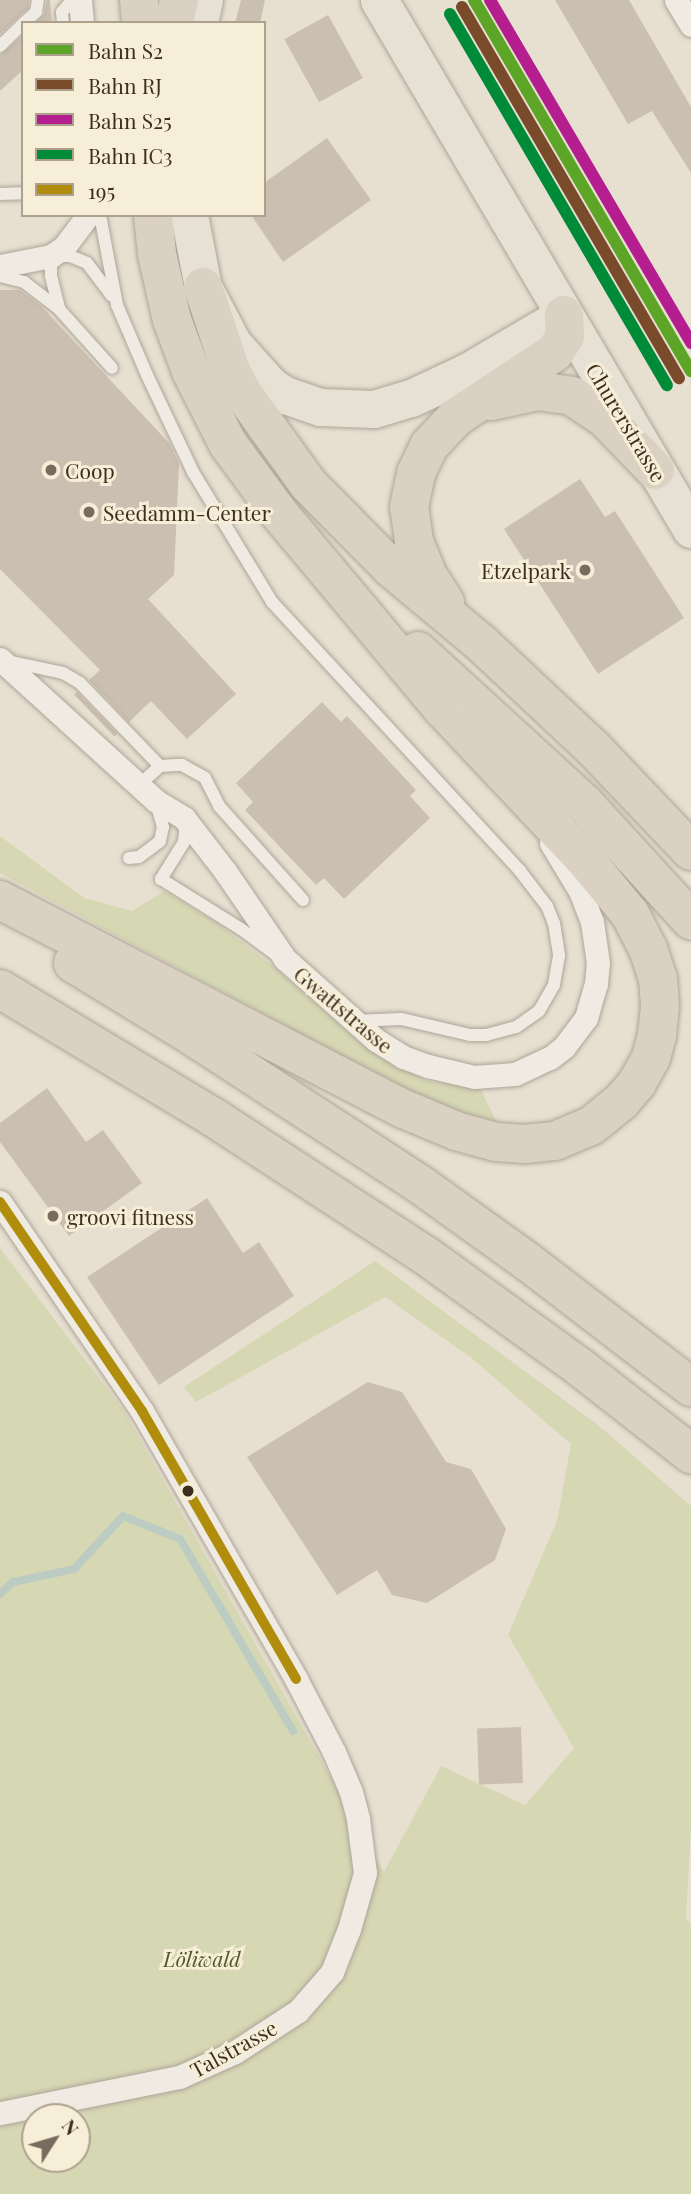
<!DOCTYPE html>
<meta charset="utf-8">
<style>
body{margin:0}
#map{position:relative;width:691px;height:2194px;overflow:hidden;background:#e7e0d1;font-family:"Playfair Display",serif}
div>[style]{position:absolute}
.green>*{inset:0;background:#d6d7b3}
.stream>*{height:8px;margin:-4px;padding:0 4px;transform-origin:4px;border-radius:4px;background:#bcccc2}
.building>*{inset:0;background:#cbbfb2;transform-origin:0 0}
.roads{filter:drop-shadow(0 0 2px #ada599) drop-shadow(0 0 2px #ada599)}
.service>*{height:12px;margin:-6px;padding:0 6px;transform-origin:6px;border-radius:6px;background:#efebe3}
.minor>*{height:23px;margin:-11.5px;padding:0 11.5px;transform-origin:11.5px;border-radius:11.5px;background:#efebe3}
.primary>*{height:37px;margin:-18.5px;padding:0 18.5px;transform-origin:18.5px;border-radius:18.5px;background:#e6e1d4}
.motorway>*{height:38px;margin:-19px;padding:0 19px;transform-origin:19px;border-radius:19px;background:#dad1c2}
.bus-1>*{height:10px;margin:-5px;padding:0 5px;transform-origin:5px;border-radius:5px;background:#b18d0d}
.rail-1>*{height:12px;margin:-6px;padding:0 6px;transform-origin:6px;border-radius:6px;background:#5da526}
.rail-2>*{height:12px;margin:-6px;padding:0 6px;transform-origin:6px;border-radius:6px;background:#7a4b2a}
.rail-3>*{height:12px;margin:-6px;padding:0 6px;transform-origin:6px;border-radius:6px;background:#b41e8e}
.rail-4>*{height:12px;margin:-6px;padding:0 6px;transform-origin:6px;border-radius:6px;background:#008b39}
.dots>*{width:19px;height:19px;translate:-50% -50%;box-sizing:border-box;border:4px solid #f7eed8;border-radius:50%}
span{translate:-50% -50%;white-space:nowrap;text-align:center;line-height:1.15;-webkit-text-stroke:6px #f7eed8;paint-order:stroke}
.street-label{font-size:21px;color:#3d2e20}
.poi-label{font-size:21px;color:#3d2e20}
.left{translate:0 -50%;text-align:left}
.right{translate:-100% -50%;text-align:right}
.park-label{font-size:21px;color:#4d5a26;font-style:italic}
.legend{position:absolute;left:21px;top:21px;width:245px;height:196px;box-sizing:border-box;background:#f7eed8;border:2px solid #ada18e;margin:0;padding:9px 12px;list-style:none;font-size:21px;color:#3d2e20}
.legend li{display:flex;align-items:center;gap:14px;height:35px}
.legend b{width:35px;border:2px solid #ada18e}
.north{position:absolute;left:21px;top:2103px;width:70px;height:70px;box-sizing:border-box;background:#f7eed8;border:2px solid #ada18e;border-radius:50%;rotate:53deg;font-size:19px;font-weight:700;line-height:28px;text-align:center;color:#3d2e20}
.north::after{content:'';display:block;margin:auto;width:24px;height:32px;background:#786c5e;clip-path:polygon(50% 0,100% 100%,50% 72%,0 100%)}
</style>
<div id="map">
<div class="green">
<div style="clip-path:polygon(0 836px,84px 898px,132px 911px,164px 891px,217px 923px,273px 966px,364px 1046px,427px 1081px,480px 1088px,498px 1125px,432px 1104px,0 873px)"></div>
<div style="clip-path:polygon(evenodd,0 1248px,124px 1411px,384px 1872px,441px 1766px,525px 1805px,574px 1748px,508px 1635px,557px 1521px,571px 1444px,469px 1356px,385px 1297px,196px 1402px,184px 1387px,375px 1261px,598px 1425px,691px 1506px,691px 1826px,686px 1918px,691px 1925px,691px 2194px,0 2194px,0 1248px,35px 2117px,77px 2117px,77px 2159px,35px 2159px,35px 2117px)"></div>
</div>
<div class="stream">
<div style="left:0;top:1594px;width:18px;rotate:-43deg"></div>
<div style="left:13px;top:1582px;width:62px;rotate:-12deg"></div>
<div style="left:74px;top:1569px;width:72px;rotate:-47.2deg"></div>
<div style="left:123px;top:1516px;width:61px;rotate:22deg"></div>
<div style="left:180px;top:1539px;width:223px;rotate:59.5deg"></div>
</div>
<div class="building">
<div style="clip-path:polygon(0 0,29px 0,28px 8px,0 34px)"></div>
<div style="clip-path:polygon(47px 0,50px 0,52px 23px,37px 23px,44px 14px)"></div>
<div style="clip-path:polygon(241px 0,265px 0,260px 23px,235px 23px)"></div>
<div style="clip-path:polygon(555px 0,629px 0,691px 107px,691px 173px,652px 111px,628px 124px)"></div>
<div style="left:328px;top:15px;width:72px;height:50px;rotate:61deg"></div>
<div style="clip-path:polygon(23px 36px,23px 70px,0 91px,0 55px)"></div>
<div style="clip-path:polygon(327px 138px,371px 200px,283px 262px,251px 215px,264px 215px,264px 183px)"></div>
<div style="clip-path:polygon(0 290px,20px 290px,41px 306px,170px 444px,179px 464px,174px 575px,148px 599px,236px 694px,187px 739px,151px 701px,129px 722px,89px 680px,100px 670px,0 569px)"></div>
<div style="clip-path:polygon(580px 479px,605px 517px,615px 511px,684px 618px,598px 674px,504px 529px)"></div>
<div style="left:77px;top:692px;width:58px;height:4px;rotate:46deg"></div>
<div style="clip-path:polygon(322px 702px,341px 722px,347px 716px,416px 790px,410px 796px,430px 818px,344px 899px,324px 878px,316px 885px,245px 810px,253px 802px,236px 783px)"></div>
<div style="clip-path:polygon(47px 1088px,86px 1142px,103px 1130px,142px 1183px,69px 1236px,0 1142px,0 1123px)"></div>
<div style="clip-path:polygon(207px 1198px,243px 1253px,259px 1242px,294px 1296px,159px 1385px,87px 1277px)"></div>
<div style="clip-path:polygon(368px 1382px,402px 1392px,446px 1462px,471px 1469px,506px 1529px,495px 1560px,427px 1603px,392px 1595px,377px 1570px,337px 1595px,247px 1457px)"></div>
<div style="left:521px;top:1727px;width:56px;height:44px;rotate:88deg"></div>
</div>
<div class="roads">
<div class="service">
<div style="left:24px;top:23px;width:16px;rotate:-43deg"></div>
<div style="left:36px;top:12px;width:12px;rotate:-81deg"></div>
<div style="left:63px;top:23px;width:11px;rotate:-95deg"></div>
<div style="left:62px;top:12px;width:9px;rotate:-49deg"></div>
<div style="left:68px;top:5px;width:12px;rotate:-14deg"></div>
<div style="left:0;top:46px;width:32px;rotate:-44deg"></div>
<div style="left:0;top:194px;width:23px;rotate:-2deg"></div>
<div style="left:100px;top:215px;width:92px;rotate:79.3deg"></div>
<div style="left:117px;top:305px;width:76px;rotate:66.8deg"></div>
<div style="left:147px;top:375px;width:107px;rotate:64.6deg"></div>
<div style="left:193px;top:472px;width:152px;rotate:58.7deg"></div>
<div style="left:272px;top:602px;width:366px;rotate:47.3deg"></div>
<div style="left:520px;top:871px;width:44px;rotate:52.4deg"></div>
<div style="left:547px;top:906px;width:18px;rotate:68deg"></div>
<div style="left:554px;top:923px;width:33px;rotate:81deg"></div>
<div style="left:559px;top:956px;width:29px;rotate:100deg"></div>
<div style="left:554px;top:985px;width:30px;rotate:120deg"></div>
<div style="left:539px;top:1011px;width:28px;rotate:145deg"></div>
<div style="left:516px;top:1027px;width:30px;rotate:165deg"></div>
<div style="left:487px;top:1035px;width:17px;rotate:180deg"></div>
<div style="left:470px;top:1035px;width:71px;rotate:-166.9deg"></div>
<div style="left:401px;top:1019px;width:46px;rotate:177.5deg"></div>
<div style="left:0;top:276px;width:25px;rotate:14deg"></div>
<div style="left:24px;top:282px;width:44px;rotate:37.6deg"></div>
<div style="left:59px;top:309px;width:79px;rotate:48.1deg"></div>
<div style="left:59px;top:308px;width:34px;rotate:-104deg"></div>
<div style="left:51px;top:275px;width:19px;rotate:-90deg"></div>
<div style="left:51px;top:256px;width:19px"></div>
<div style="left:70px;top:256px;width:18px;rotate:22deg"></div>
<div style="left:87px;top:263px;width:41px;rotate:52.9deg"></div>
<div style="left:7px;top:661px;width:57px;rotate:12.1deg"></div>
<div style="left:63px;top:673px;width:20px;rotate:30deg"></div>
<div style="left:80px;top:683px;width:115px;rotate:46.1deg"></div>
<div style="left:138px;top:786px;width:30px;rotate:-42deg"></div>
<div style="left:160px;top:766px;width:22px;rotate:-3deg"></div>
<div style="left:182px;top:765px;width:26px;rotate:29deg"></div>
<div style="left:205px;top:778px;width:31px;rotate:63deg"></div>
<div style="left:219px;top:806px;width:126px;rotate:48.2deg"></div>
<div style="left:186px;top:825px;width:17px;rotate:97deg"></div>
<div style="left:184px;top:842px;width:44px;rotate:121.9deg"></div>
<div style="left:161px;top:879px;width:94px;rotate:32deg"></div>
<div style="left:241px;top:929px;width:42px;rotate:36.3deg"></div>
<div style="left:129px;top:858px;width:10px;rotate:-6deg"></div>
<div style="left:139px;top:857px;width:26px;rotate:-37deg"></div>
<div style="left:160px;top:841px;width:14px;rotate:-78deg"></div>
<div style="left:163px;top:827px;width:26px;rotate:-106deg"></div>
</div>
<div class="minor">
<div style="left:80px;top:0;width:23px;rotate:85deg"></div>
<div style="left:676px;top:0;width:29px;rotate:59deg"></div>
<div style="left:0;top:266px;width:52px;rotate:-11.1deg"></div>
<div style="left:51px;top:256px;width:16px;rotate:-35deg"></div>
<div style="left:64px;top:247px;width:40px;rotate:-53deg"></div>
<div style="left:0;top:659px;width:211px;rotate:42.3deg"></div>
<div style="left:156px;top:801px;width:33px;rotate:31deg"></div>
<div style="left:184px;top:818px;width:67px;rotate:52.3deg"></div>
<div style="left:225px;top:871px;width:107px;rotate:55.7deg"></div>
<div style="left:285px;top:959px;width:122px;rotate:41.7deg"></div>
<div style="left:376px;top:1040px;width:32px;rotate:32deg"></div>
<div style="left:403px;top:1057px;width:27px;rotate:20deg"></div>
<div style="left:428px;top:1066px;width:47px;rotate:13.4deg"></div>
<div style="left:474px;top:1077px;width:41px;rotate:-4.2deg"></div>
<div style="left:515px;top:1074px;width:38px;rotate:-25deg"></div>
<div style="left:550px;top:1058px;width:18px;rotate:-38deg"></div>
<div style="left:564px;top:1047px;width:36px;rotate:-53deg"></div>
<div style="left:586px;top:1018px;width:35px;rotate:-74deg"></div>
<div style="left:596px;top:984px;width:21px;rotate:-85deg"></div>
<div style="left:598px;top:963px;width:41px;rotate:-98.3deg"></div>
<div style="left:592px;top:922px;width:33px;rotate:-111deg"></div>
<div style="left:580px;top:891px;width:56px;rotate:-121.1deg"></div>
<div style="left:0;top:1202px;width:253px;rotate:55.8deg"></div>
<div style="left:142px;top:1411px;width:309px;rotate:60.1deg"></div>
<div style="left:296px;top:1679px;width:82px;rotate:62.5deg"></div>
<div style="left:334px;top:1752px;width:43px;rotate:67deg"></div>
<div style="left:351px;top:1792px;width:28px;rotate:75deg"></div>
<div style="left:358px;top:1819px;width:54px;rotate:82.6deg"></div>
<div style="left:365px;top:1873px;width:58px;rotate:105.9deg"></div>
<div style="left:349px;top:1929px;width:46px;rotate:111.6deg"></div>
<div style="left:332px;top:1972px;width:52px;rotate:131.1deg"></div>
<div style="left:298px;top:2011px;width:75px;rotate:146.9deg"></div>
<div style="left:235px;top:2052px;width:61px;rotate:155.9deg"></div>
<div style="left:179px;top:2077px;width:183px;rotate:168.6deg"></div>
</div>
<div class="primary">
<div style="left:379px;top:0;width:614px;rotate:59.47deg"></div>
<div style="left:199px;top:23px;width:24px;rotate:-78deg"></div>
<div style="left:189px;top:215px;width:73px;rotate:79deg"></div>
<div style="left:203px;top:287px;width:64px;rotate:62.2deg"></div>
<div style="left:233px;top:344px;width:57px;rotate:47.9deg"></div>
<div style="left:271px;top:386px;width:17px;rotate:33deg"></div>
<div style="left:285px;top:395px;width:37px;rotate:19deg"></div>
<div style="left:320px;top:407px;width:54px;rotate:2.1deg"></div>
<div style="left:374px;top:409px;width:39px;rotate:-17deg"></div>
<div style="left:411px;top:398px;width:62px;rotate:-24.9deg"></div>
<div style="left:467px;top:372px;width:113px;rotate:-30.4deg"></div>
</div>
<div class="motorway">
<div style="left:139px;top:0;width:23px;rotate:85deg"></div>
<div style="left:174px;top:23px;width:24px;rotate:-78deg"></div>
<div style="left:203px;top:287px;width:89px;rotate:71.6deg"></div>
<div style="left:231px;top:371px;width:24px;rotate:62deg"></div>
<div style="left:242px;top:392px;width:113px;rotate:54.3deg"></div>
<div style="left:308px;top:484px;width:117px;rotate:45.3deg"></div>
<div style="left:390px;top:567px;width:119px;rotate:39.9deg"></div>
<div style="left:481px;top:643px;width:154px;rotate:43.2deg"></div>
<div style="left:593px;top:748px;width:142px;rotate:46.4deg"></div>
<div style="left:492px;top:401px;width:47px;rotate:-12.3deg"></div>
<div style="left:538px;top:391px;width:34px;rotate:8deg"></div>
<div style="left:572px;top:396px;width:40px;rotate:34deg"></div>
<div style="left:605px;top:418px;width:72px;rotate:46.1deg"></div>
<div style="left:445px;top:602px;width:31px;rotate:-123deg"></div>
<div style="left:428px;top:576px;width:38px;rotate:-112deg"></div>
<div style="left:414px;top:541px;width:34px;rotate:-98deg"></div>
<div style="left:409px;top:507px;width:35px;rotate:-78deg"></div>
<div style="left:416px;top:473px;width:30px;rotate:-64deg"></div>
<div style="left:429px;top:446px;width:38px;rotate:-47deg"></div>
<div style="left:455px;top:418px;width:120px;rotate:-33.4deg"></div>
<div style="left:555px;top:352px;width:19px;rotate:-58deg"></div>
<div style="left:565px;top:336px;width:21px;rotate:-93deg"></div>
<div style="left:418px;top:651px;width:225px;rotate:42.5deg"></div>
<div style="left:584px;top:803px;width:159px;rotate:47.6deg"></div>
<div style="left:0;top:900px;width:455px;rotate:27.4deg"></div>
<div style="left:404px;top:1109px;width:56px;rotate:22.9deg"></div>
<div style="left:456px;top:1131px;width:41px;rotate:15.4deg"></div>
<div style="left:496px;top:1142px;width:29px;rotate:4deg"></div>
<div style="left:525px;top:1144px;width:30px;rotate:-6deg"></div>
<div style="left:555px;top:1141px;width:39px;rotate:-23deg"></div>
<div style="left:591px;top:1126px;width:38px;rotate:-39deg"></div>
<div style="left:621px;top:1102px;width:25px;rotate:-50deg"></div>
<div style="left:637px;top:1083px;width:29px;rotate:-61deg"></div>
<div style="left:651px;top:1058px;width:24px;rotate:-75deg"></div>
<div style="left:657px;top:1035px;width:29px;rotate:-84deg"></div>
<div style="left:660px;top:1006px;width:27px;rotate:-94deg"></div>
<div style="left:658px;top:979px;width:32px;rotate:-108deg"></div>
<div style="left:648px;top:949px;width:39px;rotate:-117deg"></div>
<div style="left:630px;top:914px;width:66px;rotate:-129.5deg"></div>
<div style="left:588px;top:863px;width:214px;rotate:-133.3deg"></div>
<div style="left:441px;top:707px;width:254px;rotate:-129.9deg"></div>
<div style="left:278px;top:512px;width:84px;rotate:-126.3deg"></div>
<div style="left:228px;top:444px;width:82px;rotate:-116.9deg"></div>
<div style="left:191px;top:371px;width:54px;rotate:-110.4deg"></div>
<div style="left:172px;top:320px;width:68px;rotate:-102.8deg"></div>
<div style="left:157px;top:254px;width:39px;rotate:-96deg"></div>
<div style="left:73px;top:963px;width:142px;rotate:31.4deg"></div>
<div style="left:194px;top:1037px;width:267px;rotate:33.1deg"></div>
<div style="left:418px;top:1183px;width:135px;rotate:35.7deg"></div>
<div style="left:528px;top:1262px;width:205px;rotate:37.5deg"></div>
<div style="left:0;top:989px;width:249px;rotate:31deg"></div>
<div style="left:213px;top:1117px;width:253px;rotate:33.1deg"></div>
<div style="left:425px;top:1255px;width:193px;rotate:35.9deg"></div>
<div style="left:581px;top:1368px;width:140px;rotate:38deg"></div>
</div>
</div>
<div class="bus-1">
<div style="left:0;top:1202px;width:253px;rotate:55.8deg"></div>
<div style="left:142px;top:1411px;width:309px;rotate:60.1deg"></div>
</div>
<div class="rail-1">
<div style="left:474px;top:0;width:430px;rotate:59.7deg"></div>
</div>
<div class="rail-2">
<div style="left:462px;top:7px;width:430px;rotate:59.7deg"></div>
</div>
<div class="rail-3">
<div style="left:490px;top:0;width:398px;rotate:59.6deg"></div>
</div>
<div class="rail-4">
<div style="left:450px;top:14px;width:430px;rotate:59.7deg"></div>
</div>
<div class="dots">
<div style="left:51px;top:470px;background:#786c5e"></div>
<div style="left:89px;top:512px;background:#786c5e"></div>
<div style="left:585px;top:570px;background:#786c5e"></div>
<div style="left:53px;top:1216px;background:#786c5e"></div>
<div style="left:188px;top:1491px;background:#3d2e20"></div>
</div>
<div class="street-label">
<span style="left:627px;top:422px;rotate:59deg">Churerstrasse</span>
<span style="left:344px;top:1009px;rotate:40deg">Gwattstrasse</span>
<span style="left:233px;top:2048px;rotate:-29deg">Talstrasse</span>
</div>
<div class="poi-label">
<span class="left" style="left:65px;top:470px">Coop</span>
<span class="left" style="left:103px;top:512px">Seedamm-Center</span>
<span class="right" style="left:571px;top:570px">Etzelpark</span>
<span class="left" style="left:67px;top:1216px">groovi fitness</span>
</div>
<div class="park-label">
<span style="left:202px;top:1958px">Löliwald</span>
</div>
<ul class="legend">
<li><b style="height:9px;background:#5da526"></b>Bahn S2</li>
<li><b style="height:9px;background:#7a4b2a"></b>Bahn RJ</li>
<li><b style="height:9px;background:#b41e8e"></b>Bahn S25</li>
<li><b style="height:9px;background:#008b39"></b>Bahn IC3</li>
<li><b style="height:9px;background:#b18d0d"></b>195</li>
</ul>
<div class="north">N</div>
</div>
